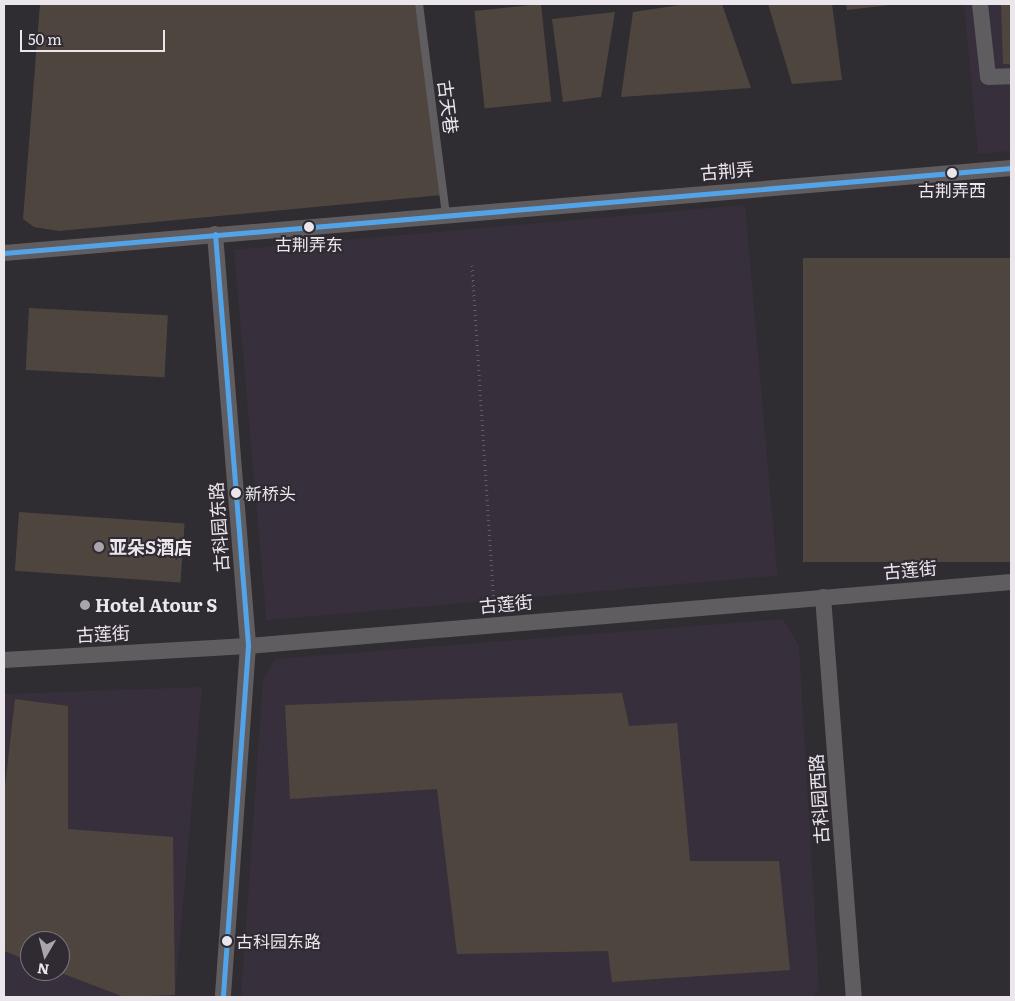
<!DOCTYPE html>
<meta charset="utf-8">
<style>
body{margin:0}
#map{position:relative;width:1015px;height:1001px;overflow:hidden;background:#2f2d31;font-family:Literata,"Noto Sans SC",serif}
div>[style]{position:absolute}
.built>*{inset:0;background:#372f3b;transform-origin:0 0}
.building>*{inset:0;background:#4e463e;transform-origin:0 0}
.path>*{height:3px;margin-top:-1.5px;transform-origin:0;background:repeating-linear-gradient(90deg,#5f5d60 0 1px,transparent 0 5px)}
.lane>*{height:8px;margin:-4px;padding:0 4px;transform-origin:4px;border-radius:4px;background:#5f5d60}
.street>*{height:16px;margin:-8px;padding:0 8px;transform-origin:8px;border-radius:8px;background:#5f5d60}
.bus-1>*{height:5px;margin:-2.5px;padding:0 2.5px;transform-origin:2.5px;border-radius:2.5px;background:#53a3e8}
.dots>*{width:14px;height:14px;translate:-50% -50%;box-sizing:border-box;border:2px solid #302b33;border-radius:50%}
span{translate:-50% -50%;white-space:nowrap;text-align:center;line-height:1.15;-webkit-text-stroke:4px #302b33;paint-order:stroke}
.bus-label{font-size:17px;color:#eae6ec}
.left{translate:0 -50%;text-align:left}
.street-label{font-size:18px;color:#eae6ec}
.poi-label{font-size:18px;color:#eae6ec;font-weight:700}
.frame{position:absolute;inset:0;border:5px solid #eae6ec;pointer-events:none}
.north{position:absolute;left:20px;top:931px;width:50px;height:50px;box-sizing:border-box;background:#302b33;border:1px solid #7a767d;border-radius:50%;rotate:188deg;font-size:14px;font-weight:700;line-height:20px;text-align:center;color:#eae6ec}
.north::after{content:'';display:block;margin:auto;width:18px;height:22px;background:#a9a5ab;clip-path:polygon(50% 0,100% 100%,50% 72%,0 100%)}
.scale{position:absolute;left:20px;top:30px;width:145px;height:22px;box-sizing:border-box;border:2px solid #eae6ec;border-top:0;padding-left:6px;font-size:15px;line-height:18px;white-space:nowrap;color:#eae6ec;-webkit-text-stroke:4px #302b33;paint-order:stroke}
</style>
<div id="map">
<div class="built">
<div style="clip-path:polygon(964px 4px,1011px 4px,1011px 151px,978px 154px)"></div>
<div style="left:745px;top:205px;width:372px;height:513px;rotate:85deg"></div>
<div style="clip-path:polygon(783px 619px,799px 646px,819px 989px,813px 997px,241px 997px,263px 679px,275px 659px)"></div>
<div style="clip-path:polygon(evenodd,202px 687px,175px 997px,4px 997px,4px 694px,202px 687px,30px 941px,60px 941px,60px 971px,30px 971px,30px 941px)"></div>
</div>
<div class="building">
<div style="clip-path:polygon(40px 4px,415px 4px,442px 195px,59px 231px,34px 227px,23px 219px)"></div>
<div style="left:541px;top:4px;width:98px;height:67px;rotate:84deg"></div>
<div style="clip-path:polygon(687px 4px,722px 4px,751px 88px,621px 97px,633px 12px)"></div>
<div style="clip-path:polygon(768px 4px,832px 4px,842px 80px,792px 84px)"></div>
<div style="clip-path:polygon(846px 4px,890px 4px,890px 5px,847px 10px)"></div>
<div style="clip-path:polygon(1001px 4px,1011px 4px,1011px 64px,1003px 64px)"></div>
<div style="clip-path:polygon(615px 12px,601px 97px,563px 102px,552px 19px)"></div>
<div style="left:1011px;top:258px;width:304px;height:208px;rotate:90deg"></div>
<div style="left:29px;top:308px;width:139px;height:62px;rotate:3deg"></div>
<div style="left:19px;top:512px;width:166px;height:59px;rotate:4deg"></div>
<div style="clip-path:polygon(622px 693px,629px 726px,677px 723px,690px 861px,779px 861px,790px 970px,612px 982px,608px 951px,457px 954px,437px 789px,290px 799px,285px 705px)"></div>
<div style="clip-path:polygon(15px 699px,68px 706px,68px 829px,173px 837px,175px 995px,124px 997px,56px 971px,60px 971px,60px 941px,30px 941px,30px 961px,4px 951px,4px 795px)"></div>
</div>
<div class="path">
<div style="left:472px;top:265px;width:345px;rotate:86.3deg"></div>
</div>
<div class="lane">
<div style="left:419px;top:4px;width:212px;rotate:82.7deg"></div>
</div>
<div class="street">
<div style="left:980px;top:4px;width:73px;rotate:83.7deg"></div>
<div style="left:988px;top:77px;width:23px;rotate:-2deg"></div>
<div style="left:215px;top:234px;width:413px;rotate:85.4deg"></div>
<div style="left:248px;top:646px;width:352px;rotate:94.1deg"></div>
<div style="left:4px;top:253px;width:1011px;rotate:-4.82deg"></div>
<div style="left:823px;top:597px;width:401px;rotate:85.6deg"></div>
<div style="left:4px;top:660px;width:244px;rotate:-3.3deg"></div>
<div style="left:248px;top:646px;width:766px;rotate:-4.79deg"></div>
</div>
<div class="bus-1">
<div style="left:215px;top:234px;width:413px;rotate:85.4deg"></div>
<div style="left:248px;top:646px;width:352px;rotate:94.1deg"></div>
<div style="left:4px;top:253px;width:1011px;rotate:-4.82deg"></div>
</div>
<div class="dots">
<div style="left:952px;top:173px;background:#eae6ec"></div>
<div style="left:309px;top:227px;background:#eae6ec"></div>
<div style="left:236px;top:493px;background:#eae6ec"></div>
<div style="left:99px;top:547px;background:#a9a5ab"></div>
<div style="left:85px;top:605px;background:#a9a5ab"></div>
<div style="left:227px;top:941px;background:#eae6ec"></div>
</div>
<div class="bus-label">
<span style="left:952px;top:190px">古荆弄西</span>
<span style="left:309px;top:244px">古荆弄东</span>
<span class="left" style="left:245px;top:493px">新桥头</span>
<span class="left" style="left:236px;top:941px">古科园东路</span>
</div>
<div class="street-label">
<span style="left:448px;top:107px;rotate:83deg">古天巷</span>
<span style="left:727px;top:171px;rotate:-5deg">古荆弄</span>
<span style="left:219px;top:527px;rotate:-94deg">古科园东路</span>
<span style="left:910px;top:570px;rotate:-5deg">古莲街</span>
<span style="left:506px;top:604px;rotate:-5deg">古莲街</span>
<span style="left:103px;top:634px;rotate:-3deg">古莲街</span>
<span style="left:819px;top:799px;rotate:-94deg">古科园西路</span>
</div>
<div class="poi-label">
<span class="left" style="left:109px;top:547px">亚朵S酒店</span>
<span class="left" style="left:95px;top:605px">Hotel Atour S</span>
</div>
<div class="frame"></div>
<div class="north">N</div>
<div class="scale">50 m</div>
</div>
